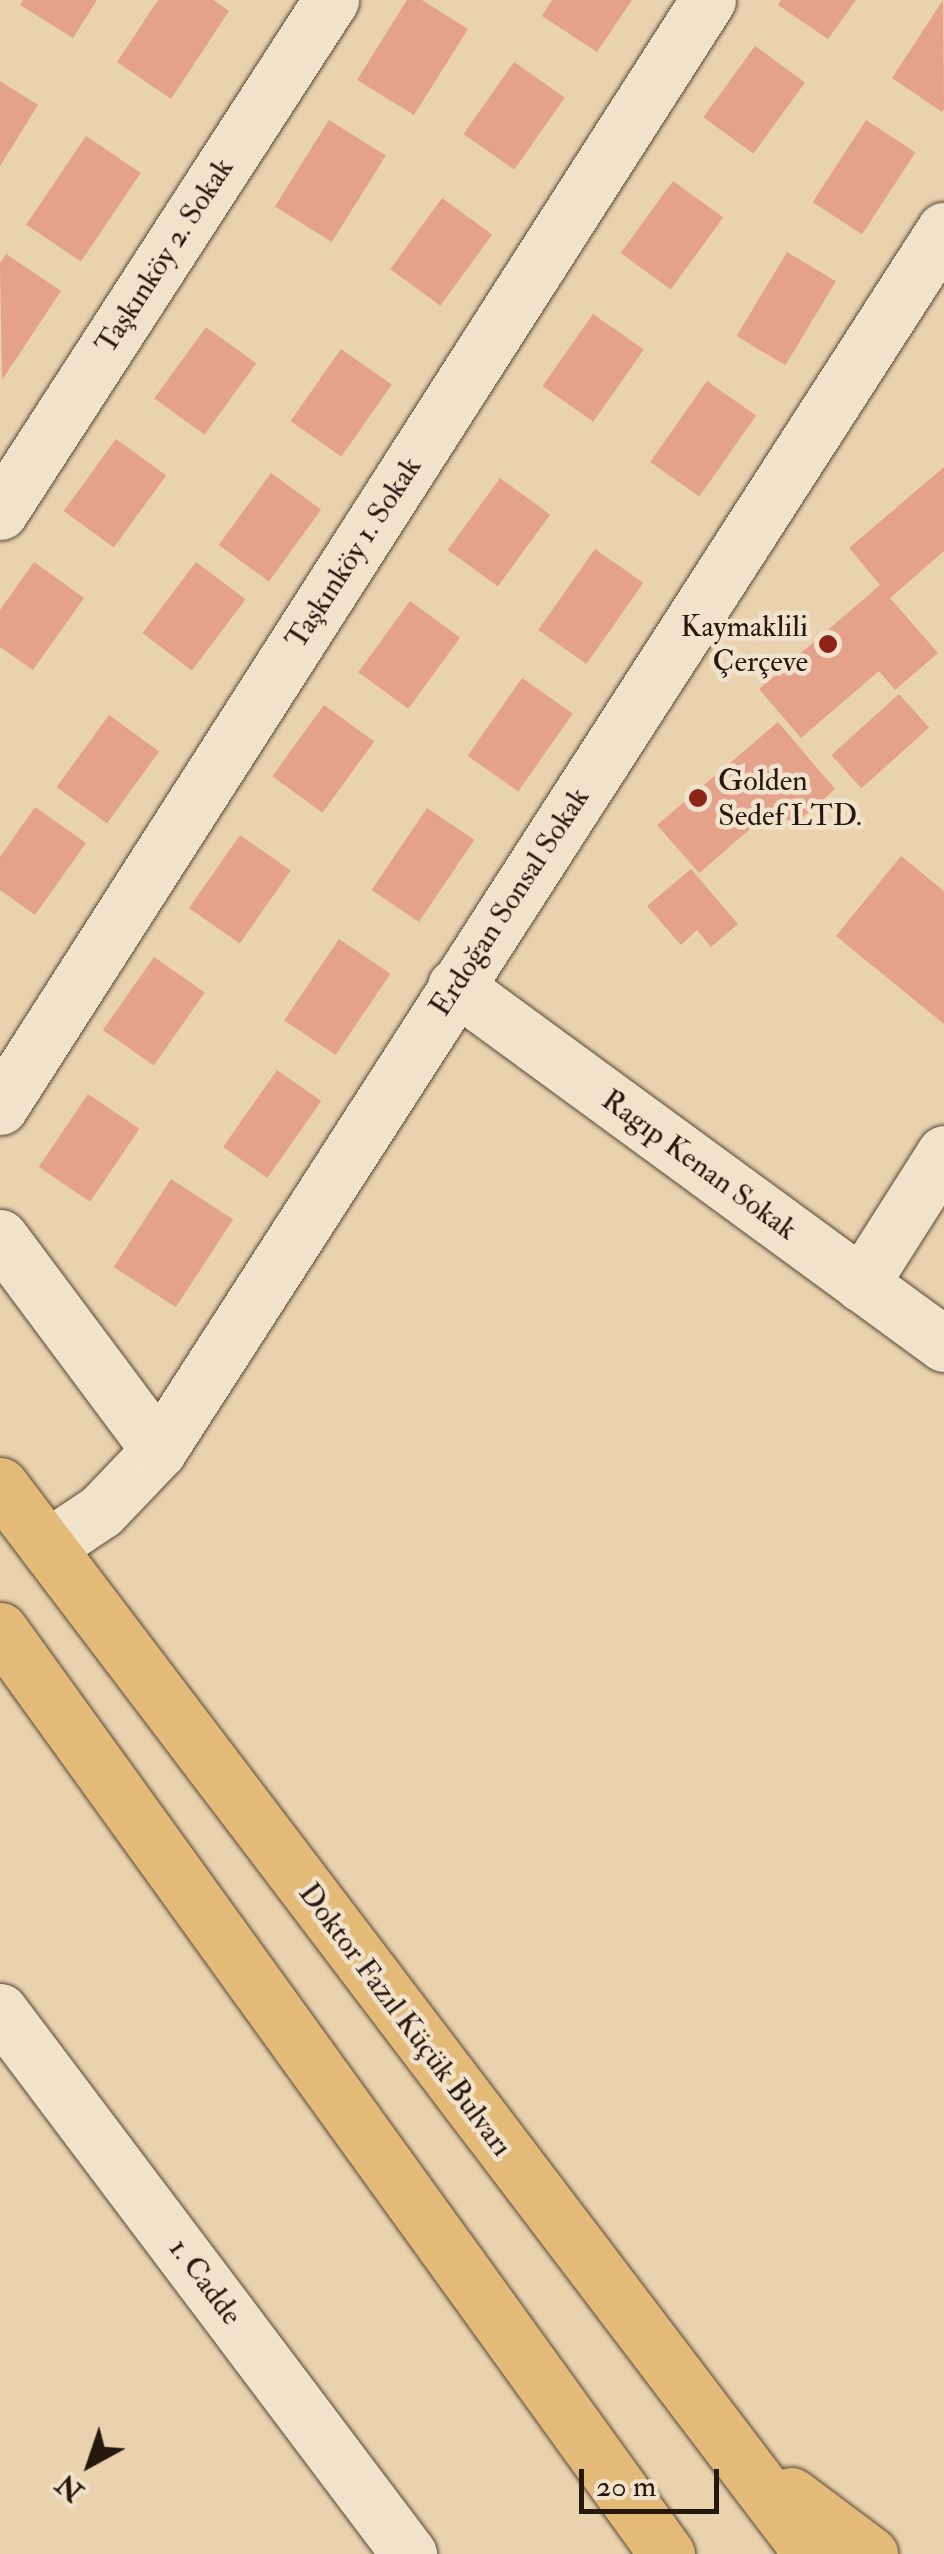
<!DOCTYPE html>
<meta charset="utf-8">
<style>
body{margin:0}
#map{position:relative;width:944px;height:2554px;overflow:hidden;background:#e9d3af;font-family:"IM FELL Double Pica",serif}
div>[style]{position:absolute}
.building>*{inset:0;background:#e3a289;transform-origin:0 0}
.roads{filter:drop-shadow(0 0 2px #584736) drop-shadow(0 0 2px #584736)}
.minor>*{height:55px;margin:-27.5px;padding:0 27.5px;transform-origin:27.5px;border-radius:27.5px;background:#f1e2cb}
.trunk>*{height:55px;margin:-27.5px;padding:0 27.5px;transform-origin:27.5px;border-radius:27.5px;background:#e4ba78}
.dots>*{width:28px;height:28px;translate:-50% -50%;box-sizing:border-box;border:5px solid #f1e2cb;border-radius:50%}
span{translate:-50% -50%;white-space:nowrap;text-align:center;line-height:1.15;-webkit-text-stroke:9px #f1e2cb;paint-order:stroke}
.street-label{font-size:30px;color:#27180e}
.poi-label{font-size:30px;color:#27180e}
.right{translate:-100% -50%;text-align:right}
.left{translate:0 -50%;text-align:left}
.north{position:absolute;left:40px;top:2414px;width:100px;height:100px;-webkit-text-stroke:8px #f1e2cb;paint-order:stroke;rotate:220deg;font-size:28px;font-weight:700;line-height:40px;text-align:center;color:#27180e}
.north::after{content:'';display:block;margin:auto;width:35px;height:45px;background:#27180e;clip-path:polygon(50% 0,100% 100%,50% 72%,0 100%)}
.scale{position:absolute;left:579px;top:2469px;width:140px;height:45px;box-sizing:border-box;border:5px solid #27180e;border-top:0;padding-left:12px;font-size:30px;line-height:35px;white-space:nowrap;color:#27180e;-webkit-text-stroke:8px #f1e2cb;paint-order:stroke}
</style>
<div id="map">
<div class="building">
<div style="clip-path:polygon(23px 0,97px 0,73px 38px,20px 5px)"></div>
<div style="clip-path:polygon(158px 0,213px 0,229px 11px,171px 99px,117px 62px)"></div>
<div style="clip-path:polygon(407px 0,422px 0,468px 29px,414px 115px,357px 80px)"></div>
<div style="clip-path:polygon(552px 0,632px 0,597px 52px,542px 16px)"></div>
<div style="clip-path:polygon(781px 0,856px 0,828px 39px,778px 5px)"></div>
<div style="clip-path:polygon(943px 0,944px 109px,942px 112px,892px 78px)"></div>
<div style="left:755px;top:46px;width:62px;height:88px;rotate:36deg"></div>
<div style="left:514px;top:62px;width:62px;height:88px;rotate:35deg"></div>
<div style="clip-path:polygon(0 81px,38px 105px,0 166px)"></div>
<div style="left:329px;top:120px;width:67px;height:102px;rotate:32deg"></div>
<div style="left:866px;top:120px;width:59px;height:98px;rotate:33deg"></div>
<div style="left:86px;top:136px;width:66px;height:107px;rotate:34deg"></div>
<div style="left:673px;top:181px;width:62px;height:89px;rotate:36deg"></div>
<div style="left:442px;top:198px;width:62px;height:88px;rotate:36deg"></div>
<div style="left:787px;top:252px;width:57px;height:98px;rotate:31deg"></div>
<div style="clip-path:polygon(6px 254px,61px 291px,2px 380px,0 263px)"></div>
<div style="left:593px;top:314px;width:62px;height:88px;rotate:35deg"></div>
<div style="left:206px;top:327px;width:62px;height:88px;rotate:36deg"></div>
<div style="left:341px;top:349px;width:62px;height:88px;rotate:35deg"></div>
<div style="left:707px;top:381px;width:60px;height:99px;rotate:35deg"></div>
<div style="left:116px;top:439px;width:62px;height:89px;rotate:36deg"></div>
<div style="clip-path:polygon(944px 467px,944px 551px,890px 598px,938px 653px,895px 690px,879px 671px,801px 738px,759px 689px,880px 585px,849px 548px)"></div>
<div style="left:271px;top:473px;width:62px;height:89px;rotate:36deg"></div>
<div style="left:500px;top:478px;width:62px;height:89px;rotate:36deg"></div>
<div style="left:595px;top:549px;width:59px;height:99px;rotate:35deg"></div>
<div style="clip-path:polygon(34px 562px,84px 598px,33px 670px,0 647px,0 610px)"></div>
<div style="left:196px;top:562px;width:62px;height:89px;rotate:37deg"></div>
<div style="left:410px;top:601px;width:62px;height:88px;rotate:36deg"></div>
<div style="left:522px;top:678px;width:62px;height:95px;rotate:35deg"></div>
<div style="left:899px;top:694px;width:45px;height:91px;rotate:48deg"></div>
<div style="left:324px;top:705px;width:62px;height:88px;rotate:36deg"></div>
<div style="left:109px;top:715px;width:62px;height:89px;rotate:36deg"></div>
<div style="clip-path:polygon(778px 722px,835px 789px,793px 826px,777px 806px,699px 873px,657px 825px)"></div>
<div style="clip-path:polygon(35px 807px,86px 843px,35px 915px,0 890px,0 857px)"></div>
<div style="left:427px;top:808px;width:57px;height:99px;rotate:34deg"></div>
<div style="left:240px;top:835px;width:62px;height:89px;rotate:35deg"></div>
<div style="clip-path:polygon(901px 856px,944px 891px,944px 1024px,836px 936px)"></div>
<div style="clip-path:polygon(691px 869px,738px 924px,711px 947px,697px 930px,681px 945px,647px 906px)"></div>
<div style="left:339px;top:939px;width:62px;height:98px;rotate:34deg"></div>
<div style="left:154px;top:957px;width:62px;height:89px;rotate:35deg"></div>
<div style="left:277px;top:1070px;width:54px;height:94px;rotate:35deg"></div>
<div style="left:88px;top:1094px;width:62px;height:88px;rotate:34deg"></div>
<div style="left:171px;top:1179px;width:74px;height:105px;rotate:33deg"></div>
</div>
<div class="roads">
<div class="minor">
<div style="left:0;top:512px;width:610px;rotate:-57.12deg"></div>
<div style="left:455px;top:986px;width:606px;rotate:36.21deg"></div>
<div style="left:0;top:1107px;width:1314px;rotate:-57.4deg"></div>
<div style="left:0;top:1237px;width:266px;rotate:53.3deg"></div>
<div style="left:861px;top:1284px;width:155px;rotate:-57.6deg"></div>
<div style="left:47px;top:1547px;width:65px;rotate:-33.7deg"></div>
<div style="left:101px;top:1511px;width:84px;rotate:-46.4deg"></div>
<div style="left:159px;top:1450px;width:1451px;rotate:-57.24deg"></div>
<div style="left:0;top:2011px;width:680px;rotate:53.01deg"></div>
</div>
<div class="trunk">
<div style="left:0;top:1485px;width:1342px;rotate:52.78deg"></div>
<div style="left:0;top:1630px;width:1140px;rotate:54.18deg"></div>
<div style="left:791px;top:2495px;width:99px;rotate:36.8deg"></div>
</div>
</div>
<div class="dots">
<div style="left:828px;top:644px;background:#8f2418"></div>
<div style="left:698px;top:798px;background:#8f2418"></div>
</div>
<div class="street-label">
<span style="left:165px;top:256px;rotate:-57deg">Taşkınköy 2. Sokak</span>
<span style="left:354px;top:553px;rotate:-57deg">Taşkınköy 1. Sokak</span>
<span style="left:510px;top:902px;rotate:-57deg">Erdoğan Sonsal Sokak</span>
<span style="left:699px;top:1165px;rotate:36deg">Ragıp Kenan Sokak</span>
<span style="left:405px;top:2020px;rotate:53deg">Doktor Fazıl Küçük Bulvarı</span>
<span style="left:205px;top:2282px;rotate:53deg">1. Cadde</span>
</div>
<div class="poi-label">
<span class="right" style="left:808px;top:644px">Kaymaklili<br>Çerçeve</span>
<span class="left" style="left:718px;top:798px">Golden<br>Sedef LTD.</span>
</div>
<div class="north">N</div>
<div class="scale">20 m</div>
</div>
